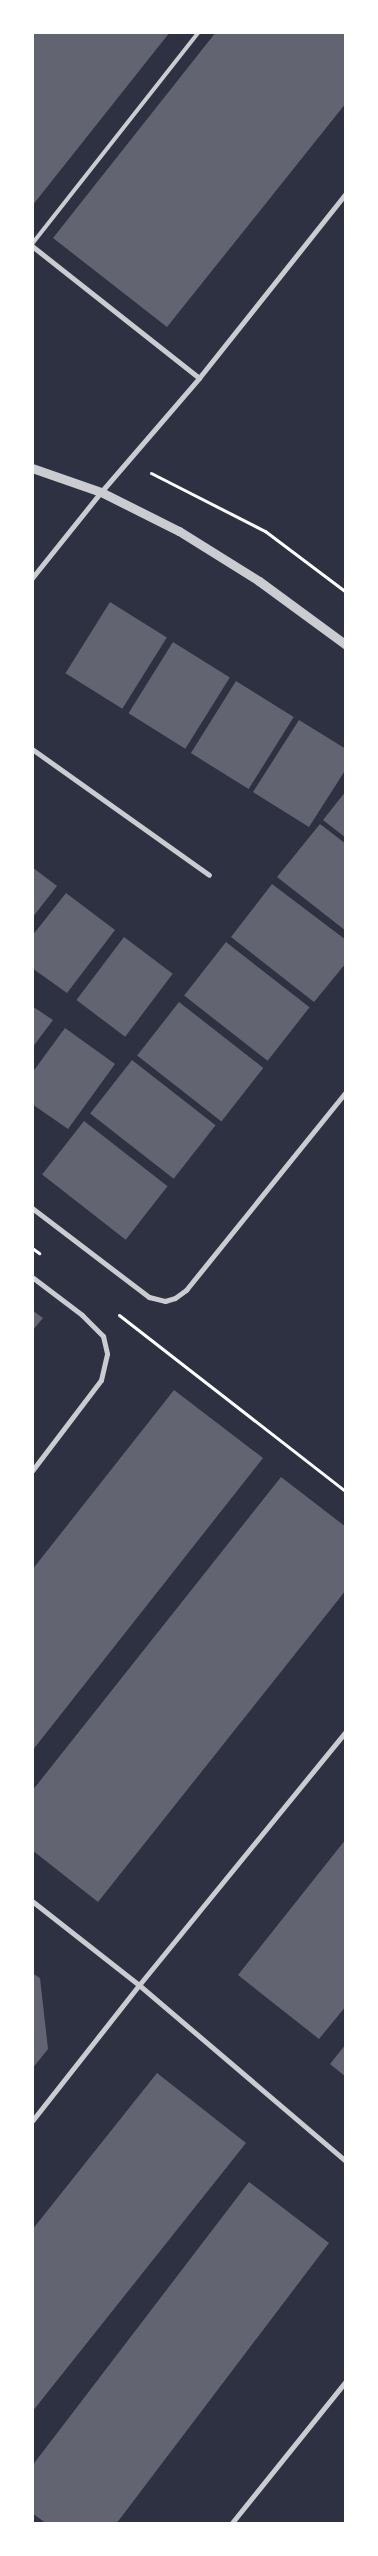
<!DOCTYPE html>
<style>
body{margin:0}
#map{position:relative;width:378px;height:2556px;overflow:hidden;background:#2d3142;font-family:Bitter,serif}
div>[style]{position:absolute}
.building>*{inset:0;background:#626471;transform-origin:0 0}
.path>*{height:3px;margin:-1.5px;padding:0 1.5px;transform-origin:1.5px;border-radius:1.5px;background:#fff}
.service>*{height:4px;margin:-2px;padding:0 2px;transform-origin:2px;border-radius:2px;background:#caccd0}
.minor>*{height:5px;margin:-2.5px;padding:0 2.5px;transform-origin:2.5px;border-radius:2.5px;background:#caccd0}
.tertiary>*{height:9px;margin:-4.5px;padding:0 4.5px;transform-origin:4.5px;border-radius:4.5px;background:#caccd0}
span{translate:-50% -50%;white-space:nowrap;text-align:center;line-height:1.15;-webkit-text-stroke:5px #fff;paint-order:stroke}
.frame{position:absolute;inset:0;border:34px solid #fff;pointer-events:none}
</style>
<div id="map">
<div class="building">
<div style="clip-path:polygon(32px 32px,170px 32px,32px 206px)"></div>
<div style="clip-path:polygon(216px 32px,346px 32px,346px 103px,167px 327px,53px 238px)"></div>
<div style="left:110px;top:602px;width:67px;height:84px;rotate:32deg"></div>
<div style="left:173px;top:642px;width:67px;height:84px;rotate:32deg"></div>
<div style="left:236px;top:681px;width:68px;height:85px;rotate:32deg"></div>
<div style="clip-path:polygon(299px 720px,346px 749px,346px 769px,309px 827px,253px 792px)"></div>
<div style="clip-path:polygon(346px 791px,346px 838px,323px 820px)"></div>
<div style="clip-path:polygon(320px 824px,346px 844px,346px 931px,277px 877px)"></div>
<div style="clip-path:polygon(32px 867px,57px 886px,32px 918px)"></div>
<div style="clip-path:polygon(272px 884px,346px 940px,346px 963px,314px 1002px,231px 937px)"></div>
<div style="clip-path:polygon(66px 893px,115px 930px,67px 993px,32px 968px,32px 936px)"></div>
<div style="left:124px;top:937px;width:61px;height:79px;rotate:37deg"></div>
<div style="left:226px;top:942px;width:106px;height:68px;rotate:38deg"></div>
<div style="left:179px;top:1002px;width:107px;height:68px;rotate:38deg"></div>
<div style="clip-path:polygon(32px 1006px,53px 1020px,32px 1048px)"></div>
<div style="clip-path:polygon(65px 1028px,115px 1064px,68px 1129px,32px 1104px,32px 1073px)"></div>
<div style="left:132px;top:1060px;width:106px;height:68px;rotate:38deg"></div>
<div style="left:84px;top:1121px;width:106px;height:68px;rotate:38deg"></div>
<div style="clip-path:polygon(32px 1310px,43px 1318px,32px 1331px)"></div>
<div style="clip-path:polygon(174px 1390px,263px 1458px,32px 1751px,32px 1570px)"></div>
<div style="clip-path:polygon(281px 1477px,346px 1527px,346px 1590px,98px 1902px,32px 1850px,32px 1791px)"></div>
<div style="clip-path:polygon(346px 1839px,346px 2006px,319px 2039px,238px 1975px)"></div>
<div style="clip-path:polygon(32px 1973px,40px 1978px,48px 2049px,32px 2069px)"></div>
<div style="clip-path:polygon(346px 2044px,346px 2077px,330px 2064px)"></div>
<div style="clip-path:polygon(157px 2073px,246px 2143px,32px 2412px,32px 2230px)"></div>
<div style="clip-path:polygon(249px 2182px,329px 2243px,116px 2524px,47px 2524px,32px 2513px,32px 2466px)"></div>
</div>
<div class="path">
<div style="left:151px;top:473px;width:128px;rotate:27deg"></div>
<div style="left:265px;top:531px;width:101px;rotate:37deg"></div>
<div style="left:32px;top:1248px;width:9px;rotate:36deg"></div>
<div style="left:119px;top:1315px;width:288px;rotate:37.9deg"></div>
</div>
<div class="service">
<div style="left:32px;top:244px;width:270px;rotate:-51.8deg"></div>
</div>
<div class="minor">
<div style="left:32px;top:246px;width:213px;rotate:38.3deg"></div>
<div style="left:32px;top:578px;width:110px;rotate:-51.3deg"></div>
<div style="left:101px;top:492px;width:150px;rotate:-49.3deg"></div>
<div style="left:199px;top:378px;width:236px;rotate:-51.5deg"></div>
<div style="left:32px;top:749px;width:217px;rotate:35.4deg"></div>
<div style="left:32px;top:1208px;width:147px;rotate:37.3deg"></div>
<div style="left:149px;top:1297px;width:16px;rotate:14deg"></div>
<div style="left:165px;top:1301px;width:10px;rotate:-17deg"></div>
<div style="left:175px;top:1298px;width:14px;rotate:-36deg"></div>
<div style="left:186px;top:1290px;width:255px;rotate:-51.1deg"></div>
<div style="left:32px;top:1277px;width:63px;rotate:37.2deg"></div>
<div style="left:82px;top:1315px;width:30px;rotate:45deg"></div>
<div style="left:103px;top:1336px;width:18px;rotate:77deg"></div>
<div style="left:107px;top:1354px;width:27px;rotate:103deg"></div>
<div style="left:101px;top:1380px;width:114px;rotate:127.2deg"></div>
<div style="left:32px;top:1901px;width:136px;rotate:38.1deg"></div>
<div style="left:139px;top:1985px;width:272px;rotate:40.4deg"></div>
<div style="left:32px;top:2121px;width:173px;rotate:-51.8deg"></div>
<div style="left:139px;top:1985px;width:328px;rotate:-50.8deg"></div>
<div style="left:231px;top:2524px;width:184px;rotate:-51.2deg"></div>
</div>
<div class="tertiary">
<div style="left:32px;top:468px;width:73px;rotate:19.2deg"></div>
<div style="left:101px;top:492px;width:87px;rotate:26.6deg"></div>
<div style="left:179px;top:531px;width:94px;rotate:32deg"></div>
<div style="left:259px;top:581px;width:108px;rotate:36.3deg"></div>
</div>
<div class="frame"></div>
</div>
